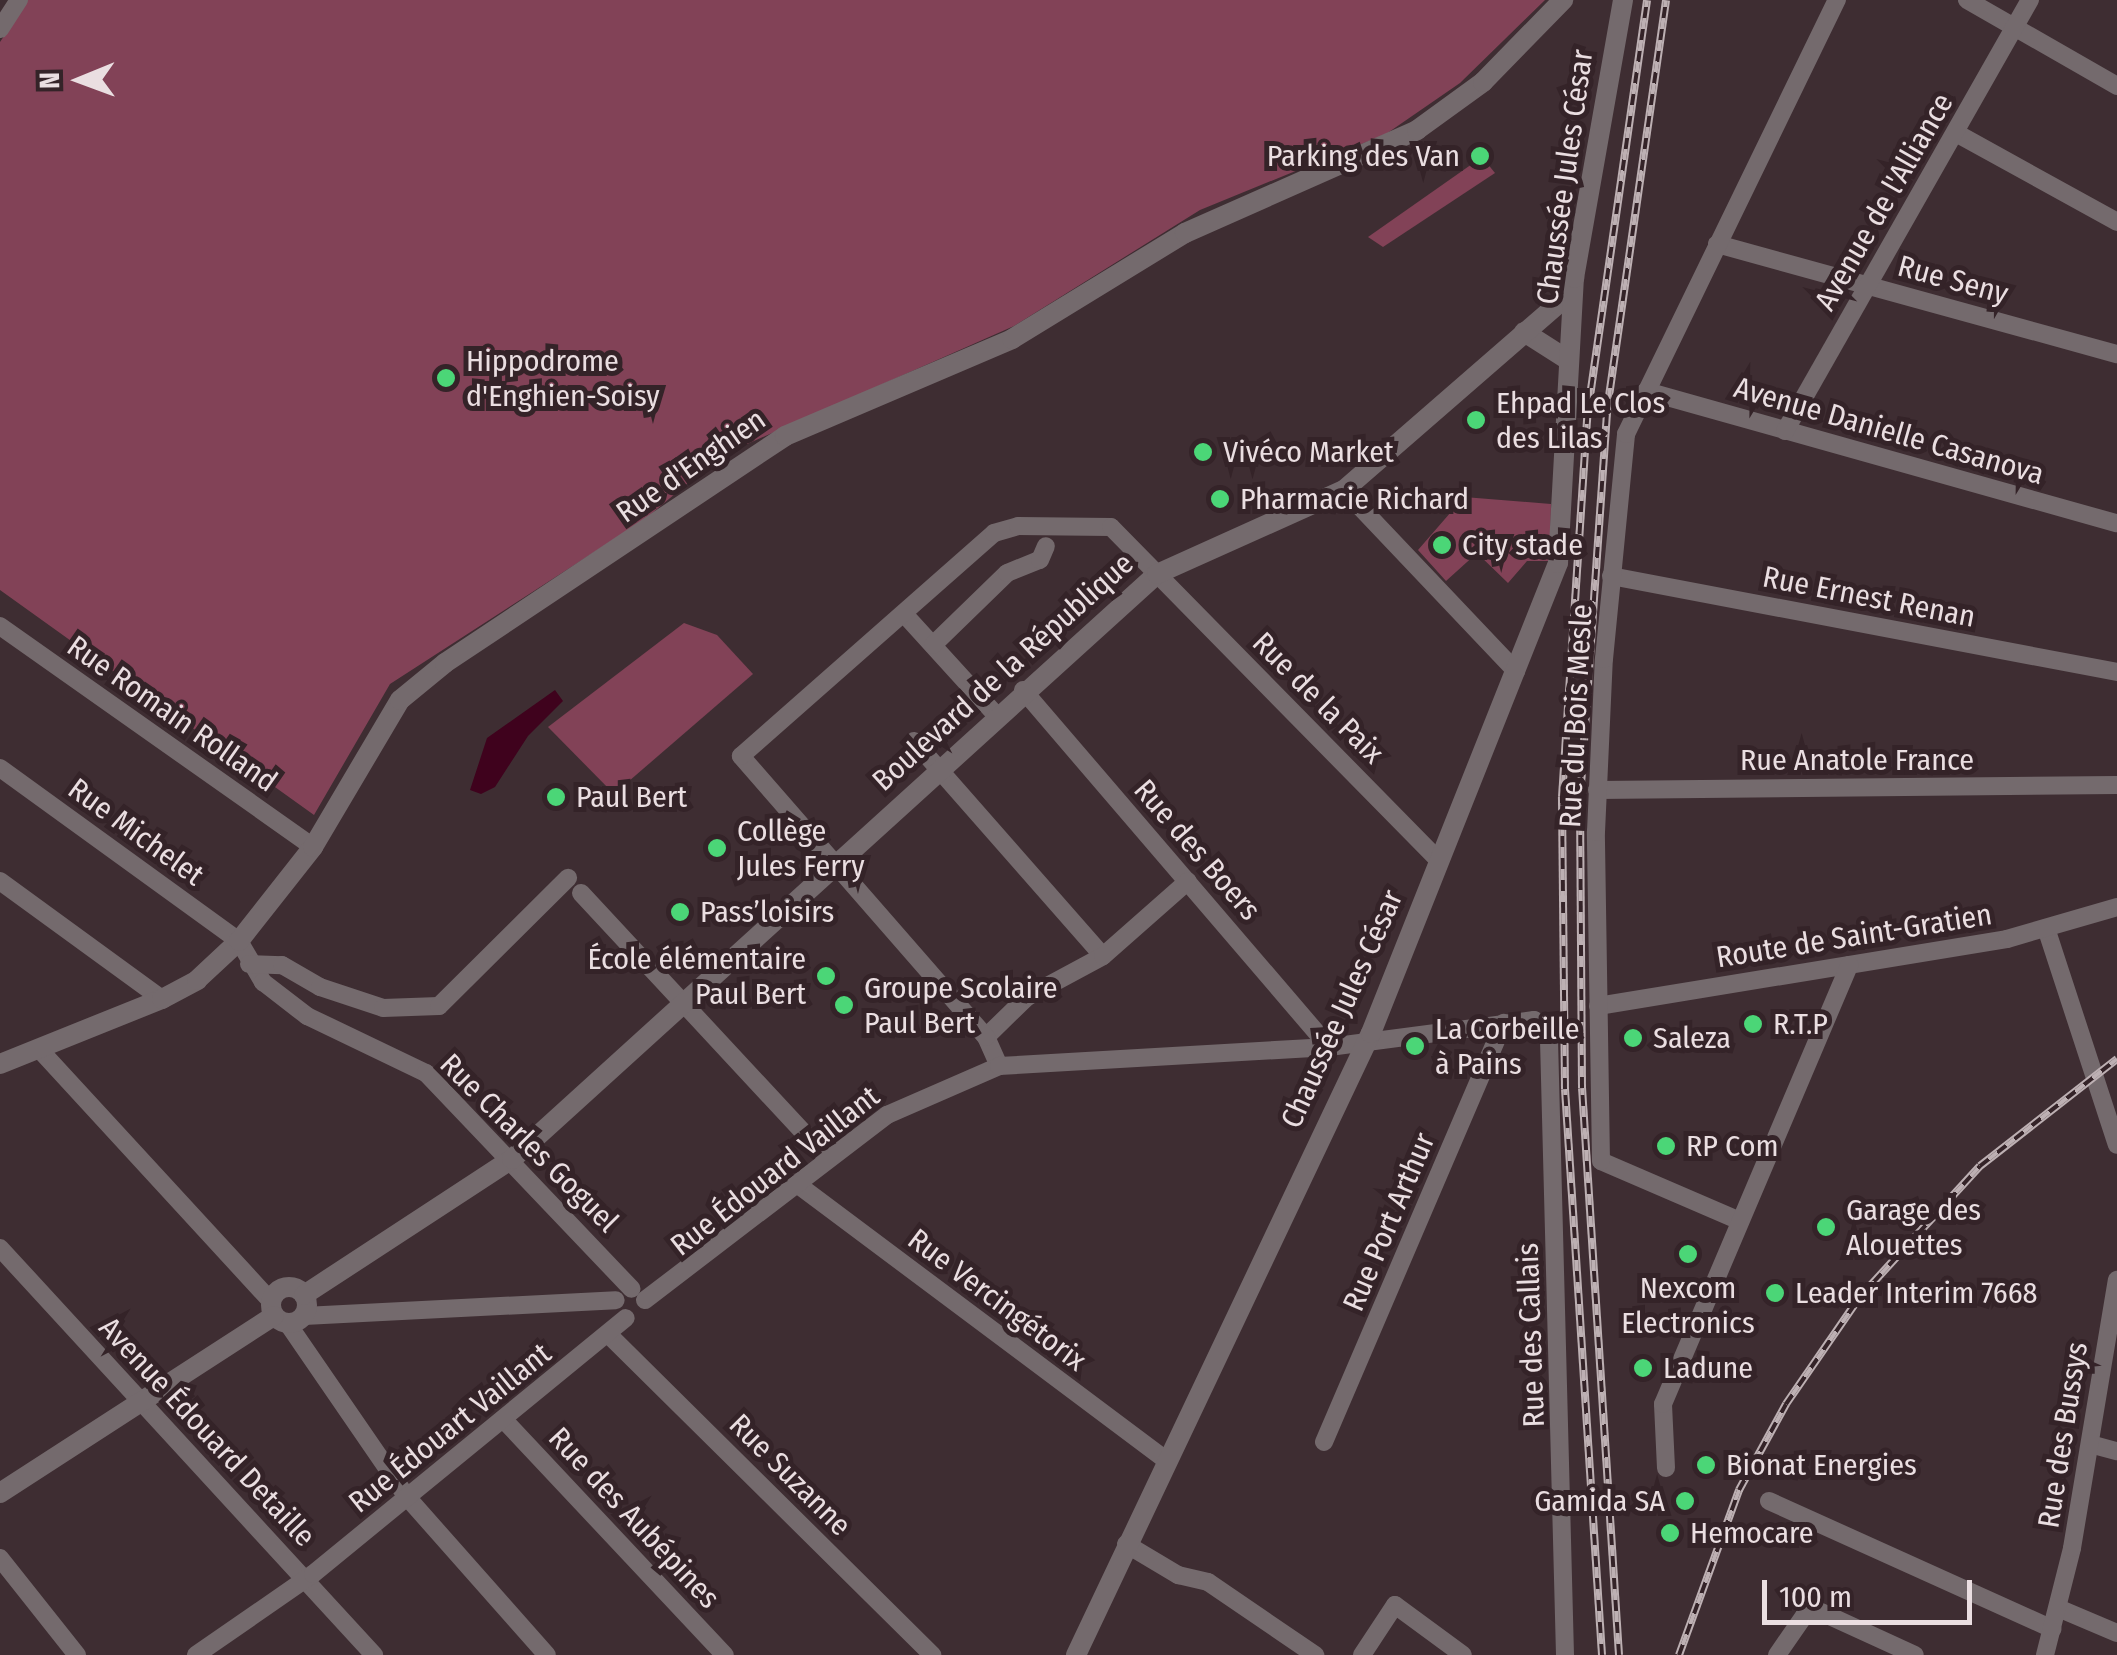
<!DOCTYPE html>
<meta charset="utf-8">
<style>
body{margin:0}
#map{position:relative;width:2117px;height:1655px;overflow:hidden;background:#3e2d32;font-family:"Fira Sans Condensed",sans-serif}
div>[style]{position:absolute}
.green>*{inset:0;background:#824257}
.water>*{inset:0;background:#3f021d}
.minor>*{height:18px;margin:-9px;padding:0 9px;transform-origin:9px;border-radius:9px;background:#746a6d}
.tertiary>*{height:20px;margin:-10px;padding:0 10px;transform-origin:10px;border-radius:10px;background:#746a6d}
.tertiary>.ring{margin:-10px;padding:0;box-sizing:content-box;background:none;border:20px solid #746a6d;border-radius:50%}
.rail>*{height:8px;margin-top:-4px;transform-origin:0;background:repeating-linear-gradient(90deg,#342328 0 11px,#bdb0b3 0 22px);box-sizing:border-box;border-block:2px solid #bdb0b3}
.dots>*{width:28px;height:28px;translate:-50% -50%;box-sizing:border-box;border:5px solid #342328;border-radius:50%}
span{translate:-50% -50%;white-space:nowrap;text-align:center;line-height:1.15;-webkit-text-stroke:10px #342328;paint-order:stroke}
.poi-label{font-size:30px;color:#eadee1}
.right{translate:-100% -50%;text-align:right}
.left{translate:0 -50%;text-align:left}
.street-label{font-size:30px;color:#eadee1}
.north{position:absolute;left:30px;top:30px;width:100px;height:100px;-webkit-text-stroke:8px #342328;paint-order:stroke;rotate:269deg;font-size:28px;font-weight:700;line-height:40px;text-align:center;color:#eadee1}
.north::after{content:'';display:block;margin:auto;width:35px;height:45px;background:#eadee1;clip-path:polygon(50% 0,100% 100%,50% 72%,0 100%)}
.scale{position:absolute;left:1762px;top:1580px;width:210px;height:45px;box-sizing:border-box;border:5px solid #eadee1;border-top:0;padding-left:12px;font-size:30px;line-height:35px;white-space:nowrap;color:#eadee1;-webkit-text-stroke:8px #342328;paint-order:stroke}
</style>
<div id="map">
<div class="green">
<div style="clip-path:polygon(28px 0,1545px 0,1460px 83px,1386px 134px,1200px 210px,1014px 326px,720px 456px,644px 520px,390px 684px,314px 815px,0 590px,0 42px)"></div>
<div style="clip-path:polygon(1482px 157px,1495px 173px,1383px 247px,1368px 237px)"></div>
<div style="clip-path:polygon(1464px 497px,1551px 504px,1550px 561px,1527px 561px,1508px 583px,1477px 553px,1446px 581px,1418px 550px)"></div>
<div style="clip-path:polygon(684px 623px,717px 635px,753px 674px,614px 794px,548px 727px)"></div>
</div>
<div class="water">
<div style="clip-path:polygon(555px 690px,563px 701px,528px 736px,495px 787px,481px 794px,470px 790px,487px 738px)"></div>
</div>
<div class="minor">
<div style="left:1967px;top:0;width:173px;rotate:29.8deg"></div>
<div style="left:0;top:29px;width:35px;rotate:-57deg"></div>
<div style="left:1956px;top:133px;width:184px;rotate:28.9deg"></div>
<div style="left:1717px;top:244px;width:415px;rotate:15.4deg"></div>
<div style="left:1646px;top:391px;width:489px;rotate:15.7deg"></div>
<div style="left:1785px;top:431px;width:496px;rotate:-60.4deg"></div>
<div style="left:1344px;top:490px;width:250px;rotate:46.5deg"></div>
<div style="left:1611px;top:576px;width:515px;rotate:10.74deg"></div>
<div style="left:906px;top:616px;width:134px;rotate:47.7deg"></div>
<div style="left:0;top:626px;width:383px;rotate:35.2deg"></div>
<div style="left:933px;top:645px;width:103px;rotate:-44.2deg"></div>
<div style="left:1007px;top:573px;width:35px;rotate:-22deg"></div>
<div style="left:1040px;top:560px;width:15px;rotate:-67deg"></div>
<div style="left:1023px;top:690px;width:470px;rotate:49.4deg"></div>
<div style="left:914px;top:741px;width:286px;rotate:48.7deg"></div>
<div style="left:0;top:768px;width:295px;rotate:35.9deg"></div>
<div style="left:239px;top:941px;width:48px;rotate:59.7deg"></div>
<div style="left:263px;top:982px;width:56px;rotate:37.7deg"></div>
<div style="left:307px;top:1016px;width:132px;rotate:25.6deg"></div>
<div style="left:426px;top:1073px;width:298px;rotate:46.4deg"></div>
<div style="left:1597px;top:790px;width:520px;rotate:-0.55deg"></div>
<div style="left:0;top:881px;width:200px;rotate:36.1deg"></div>
<div style="left:581px;top:893px;width:363px;rotate:47.1deg"></div>
<div style="left:2046px;top:928px;width:228px;rotate:71.9deg"></div>
<div style="left:249px;top:964px;width:33px;rotate:2deg"></div>
<div style="left:282px;top:965px;width:44px;rotate:30.1deg"></div>
<div style="left:320px;top:987px;width:66px;rotate:18.4deg"></div>
<div style="left:383px;top:1008px;width:56px;rotate:-2deg"></div>
<div style="left:439px;top:1006px;width:182px;rotate:-44.8deg"></div>
<div style="left:1598px;top:1006px;width:414px;rotate:-9.3deg"></div>
<div style="left:2007px;top:939px;width:115px;rotate:-16.2deg"></div>
<div style="left:986px;top:1037px;width:57px;rotate:-44.3deg"></div>
<div style="left:1027px;top:997px;width:86px;rotate:-28.3deg"></div>
<div style="left:1103px;top:956px;width:113px;rotate:-41.4deg"></div>
<div style="left:40px;top:1050px;width:341px;rotate:47.4deg"></div>
<div style="left:999px;top:1066px;width:32px;rotate:-114deg"></div>
<div style="left:986px;top:1037px;width:373px;rotate:-131.1deg"></div>
<div style="left:741px;top:756px;width:337px;rotate:-41.4deg"></div>
<div style="left:994px;top:533px;width:25px;rotate:-16deg"></div>
<div style="left:1018px;top:526px;width:93px;rotate:0.6deg"></div>
<div style="left:1111px;top:527px;width:468px;rotate:45.5deg"></div>
<div style="left:797px;top:1184px;width:459px;rotate:36.8deg"></div>
<div style="left:1740px;top:1221px;width:151px;rotate:-156.7deg"></div>
<div style="left:1601px;top:1161px;width:329px;rotate:-90.9deg"></div>
<div style="left:1596px;top:832px;width:173px;rotate:-87.4deg"></div>
<div style="left:1604px;top:659px;width:226px;rotate:-84.4deg"></div>
<div style="left:1626px;top:434px;width:483px;rotate:-64.1deg"></div>
<div style="left:0;top:1248px;width:553px;rotate:47.42deg"></div>
<div style="left:645px;top:1300px;width:305px;rotate:-37.4deg"></div>
<div style="left:887px;top:1115px;width:122px;rotate:-23.6deg"></div>
<div style="left:999px;top:1066px;width:331px;rotate:-3.3deg"></div>
<div style="left:1329px;top:1047px;width:207px;rotate:-7.5deg"></div>
<div style="left:1534px;top:1020px;width:25px;rotate:53deg"></div>
<div style="left:1549px;top:1040px;width:615px;rotate:88.51deg"></div>
<div style="left:304px;top:1316px;width:312px;rotate:-2.9deg"></div>
<div style="left:288px;top:1324px;width:210px;rotate:55.5deg"></div>
<div style="left:407px;top:1497px;width:211px;rotate:48.5deg"></div>
<div style="left:609px;top:1335px;width:455px;rotate:44.7deg"></div>
<div style="left:503px;top:1419px;width:324px;rotate:46.8deg"></div>
<div style="left:1324px;top:1442px;width:456px;rotate:-66.8deg"></div>
<div style="left:2090px;top:1444px;width:28px;rotate:15deg"></div>
<div style="left:1666px;top:1468px;width:64px;rotate:-92.7deg"></div>
<div style="left:1663px;top:1404px;width:477px;rotate:-67deg"></div>
<div style="left:1769px;top:1501px;width:311px;rotate:24.3deg"></div>
<div style="left:1126px;top:1544px;width:61px;rotate:30.8deg"></div>
<div style="left:1178px;top:1575px;width:31px;rotate:13deg"></div>
<div style="left:1208px;top:1582px;width:130px;rotate:34.3deg"></div>
<div style="left:0;top:1558px;width:124px;rotate:51.6deg"></div>
<div style="left:2058px;top:1608px;width:64px;rotate:23deg"></div>
<div style="left:196px;top:1655px;width:142px;rotate:-34.7deg"></div>
<div style="left:313px;top:1574px;width:404px;rotate:-39.3deg"></div>
<div style="left:1362px;top:1655px;width:60px;rotate:-56.6deg"></div>
<div style="left:1395px;top:1605px;width:84px;rotate:36.3deg"></div>
<div style="left:1777px;top:1655px;width:47px;rotate:-55.3deg"></div>
<div style="left:1804px;top:1616px;width:17px;rotate:-13deg"></div>
<div style="left:1821px;top:1612px;width:103px;rotate:24.6deg"></div>
<div style="left:2045px;top:1655px;width:110px;rotate:-75.8deg"></div>
<div style="left:2072px;top:1548px;width:272px;rotate:-80.5deg"></div>
</div>
<div class="tertiary">
<div style="left:1524px;top:332px;width:52px;rotate:32.5deg"></div>
<div style="left:0;top:1064px;width:175px;rotate:-21.9deg"></div>
<div style="left:162px;top:999px;width:40px;rotate:-28deg"></div>
<div style="left:197px;top:980px;width:57px;rotate:-42.9deg"></div>
<div style="left:239px;top:941px;width:120px;rotate:-51.8deg"></div>
<div style="left:313px;top:847px;width:171px;rotate:-59.4deg"></div>
<div style="left:400px;top:700px;width:58px;rotate:-39.4deg"></div>
<div style="left:445px;top:663px;width:409px;rotate:-33.7deg"></div>
<div style="left:785px;top:436px;width:247px;rotate:-23.1deg"></div>
<div style="left:1012px;top:339px;width:203px;rotate:-31.5deg"></div>
<div style="left:1185px;top:233px;width:254px;rotate:-23.9deg"></div>
<div style="left:1417px;top:130px;width:82px;rotate:-36deg"></div>
<div style="left:1483px;top:82px;width:115px;rotate:-45.7deg"></div>
<div class="ring" style="left:271px;top:1287px;width:16px;height:16px"></div>
<div style="left:304px;top:1295px;width:249px;rotate:-33.2deg"></div>
<div style="left:512px;top:1159px;width:871px;rotate:-42.21deg"></div>
<div style="left:1157px;top:574px;width:205px;rotate:-24.2deg"></div>
<div style="left:1344px;top:490px;width:284px;rotate:-41deg"></div>
<div style="left:1558px;top:304px;width:31px;rotate:-58deg"></div>
<div style="left:0;top:1493px;width:326px;rotate:-32.9deg"></div>
<div style="left:1076px;top:1655px;width:688px;rotate:-64.63deg"></div>
<div style="left:1371px;top:1033px;width:506px;rotate:-68.3deg"></div>
<div style="left:1558px;top:563px;width:285px;rotate:-86.8deg"></div>
<div style="left:1574px;top:278px;width:282px;rotate:-80deg"></div>
</div>
<div class="rail">
<div style="left:1602px;top:1655px;width:567px;rotate:-93.74deg"></div>
<div style="left:1565px;top:1089px;width:292px;rotate:-90.6deg"></div>
<div style="left:1562px;top:797px;width:388px;rotate:-86.2deg"></div>
<div style="left:1588px;top:410px;width:414px;rotate:-81.8deg"></div>
<div style="left:1619px;top:1655px;width:568px;rotate:-93.73deg"></div>
<div style="left:1582px;top:1088px;width:289px;rotate:-90.4deg"></div>
<div style="left:1580px;top:799px;width:390px;rotate:-86deg"></div>
<div style="left:1607px;top:410px;width:414px;rotate:-81.8deg"></div>
<div style="left:1679px;top:1655px;width:176px;rotate:-70deg"></div>
<div style="left:1739px;top:1490px;width:98px;rotate:-61.3deg"></div>
<div style="left:1786px;top:1404px;width:129px;rotate:-55.4deg"></div>
<div style="left:1859px;top:1298px;width:179px;rotate:-47.5deg"></div>
<div style="left:1980px;top:1166px;width:174px;rotate:-38deg"></div>
</div>
<div class="dots">
<div style="left:1480px;top:156px;background:#4bd677"></div>
<div style="left:446px;top:378px;background:#4bd677"></div>
<div style="left:1476px;top:420px;background:#4bd677"></div>
<div style="left:1203px;top:452px;background:#4bd677"></div>
<div style="left:1220px;top:499px;background:#4bd677"></div>
<div style="left:1442px;top:545px;background:#4bd677"></div>
<div style="left:556px;top:797px;background:#4bd677"></div>
<div style="left:717px;top:848px;background:#4bd677"></div>
<div style="left:680px;top:912px;background:#4bd677"></div>
<div style="left:826px;top:976px;background:#4bd677"></div>
<div style="left:844px;top:1005px;background:#4bd677"></div>
<div style="left:1753px;top:1024px;background:#4bd677"></div>
<div style="left:1633px;top:1038px;background:#4bd677"></div>
<div style="left:1415px;top:1046px;background:#4bd677"></div>
<div style="left:1666px;top:1146px;background:#4bd677"></div>
<div style="left:1826px;top:1227px;background:#4bd677"></div>
<div style="left:1688px;top:1254px;background:#4bd677"></div>
<div style="left:1775px;top:1293px;background:#4bd677"></div>
<div style="left:1643px;top:1368px;background:#4bd677"></div>
<div style="left:1706px;top:1465px;background:#4bd677"></div>
<div style="left:1685px;top:1501px;background:#4bd677"></div>
<div style="left:1670px;top:1533px;background:#4bd677"></div>
</div>
<div class="poi-label">
<span class="right" style="left:1460px;top:156px">Parking des Van</span>
<span class="left" style="left:466px;top:378px">Hippodrome<br>d'Enghien-Soisy</span>
<span class="left" style="left:1496px;top:420px">Ehpad Le Clos<br>des Lilas</span>
<span class="left" style="left:1223px;top:452px">Vivéco Market</span>
<span class="left" style="left:1240px;top:499px">Pharmacie Richard</span>
<span class="left" style="left:1462px;top:545px">City stade</span>
<span class="left" style="left:576px;top:797px">Paul Bert</span>
<span class="left" style="left:737px;top:848px">Collège<br>Jules Ferry</span>
<span class="left" style="left:700px;top:912px">Pass’loisirs</span>
<span class="right" style="left:806px;top:976px">École élémentaire<br>Paul Bert</span>
<span class="left" style="left:864px;top:1005px">Groupe Scolaire<br>Paul Bert</span>
<span class="left" style="left:1773px;top:1024px">R.T.P</span>
<span class="left" style="left:1435px;top:1046px">La Corbeille<br>à Pains</span>
<span class="left" style="left:1653px;top:1038px">Saleza</span>
<span class="left" style="left:1686px;top:1146px">RP Com</span>
<span class="left" style="left:1846px;top:1227px">Garage des<br>Alouettes</span>
<span style="left:1688px;top:1305px">Nexcom<br>Electronics</span>
<span class="left" style="left:1795px;top:1293px">Leader Interim 7668</span>
<span class="left" style="left:1663px;top:1368px">Ladune</span>
<span class="left" style="left:1726px;top:1465px">Bionat Energies</span>
<span class="right" style="left:1665px;top:1501px">Gamida SA</span>
<span class="left" style="left:1690px;top:1533px">Hemocare</span>
</div>
<div class="street-label">
<span style="left:1565px;top:177px;rotate:-82deg">Chaussée Jules César</span>
<span style="left:1884px;top:202px;rotate:-60deg">Avenue de l'Alliance</span>
<span style="left:1953px;top:280px;rotate:15deg">Rue Seny</span>
<span style="left:1889px;top:431px;rotate:16deg">Avenue Danielle Casanova</span>
<span style="left:691px;top:466px;rotate:-35deg">Rue d'Enghien</span>
<span style="left:1869px;top:597px;rotate:11deg">Rue Ernest Renan</span>
<span style="left:1003px;top:672px;rotate:-42deg">Boulevard de la République</span>
<span style="left:1318px;top:698px;rotate:45deg">Rue de la Paix</span>
<span style="left:172px;top:714px;rotate:35deg">Rue Romain Rolland</span>
<span style="left:1576px;top:716px;rotate:-87deg">Rue du Bois Mesle</span>
<span style="left:1857px;top:760px">Rue Anatole France</span>
<span style="left:136px;top:832px;rotate:36deg">Rue Michelet</span>
<span style="left:1197px;top:850px;rotate:49deg">Rue des Boers</span>
<span style="left:1854px;top:936px;rotate:-9deg">Route de Saint-Gratien</span>
<span style="left:1342px;top:1009px;rotate:-66deg">Chaussée Jules César</span>
<span style="left:529px;top:1143px;rotate:45deg">Rue Charles Goguel</span>
<span style="left:775px;top:1171px;rotate:-38deg">Rue Édouard Vaillant</span>
<span style="left:1389px;top:1222px;rotate:-67deg">Rue Port Arthur</span>
<span style="left:997px;top:1300px;rotate:37deg">Rue Vercingétorix</span>
<span style="left:1531px;top:1335px;rotate:-92deg">Rue des Callais</span>
<span style="left:450px;top:1428px;rotate:-39deg">Rue Édouart Vaillant</span>
<span style="left:207px;top:1432px;rotate:47deg">Avenue Édouard Detaille</span>
<span style="left:2063px;top:1435px;rotate:-81deg">Rue des Bussys</span>
<span style="left:790px;top:1475px;rotate:45deg">Rue Suzanne</span>
<span style="left:634px;top:1518px;rotate:47deg">Rue des Aubépines</span>
</div>
<div class="north">N</div>
<div class="scale">100 m</div>
</div>
